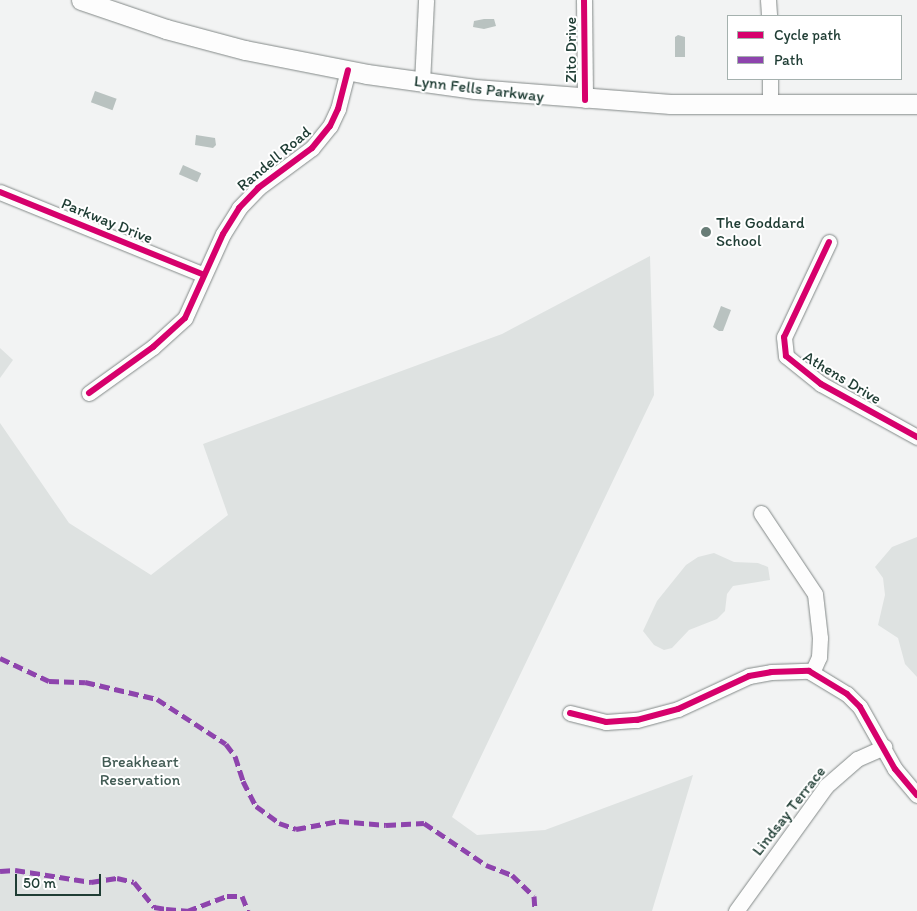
<!DOCTYPE html>
<style>
body{margin:0}
#map{position:relative;width:917px;height:911px;overflow:hidden;background:#f2f3f3;font-family:Itim,sans-serif}
div>[style]{position:absolute}
.green>*{inset:0;background:#dee2e1}
.water>*{inset:0;background:#b9c2c0;transform-origin:0 0}
.roads{filter:drop-shadow(0 0 1px #838988) drop-shadow(0 0 1px #838988)}
.minor>*{height:15px;margin:-7.5px;padding:0 7.5px;transform-origin:7.5px;border-radius:7.5px;background:#fdfdfd}
.major>*{height:19px;margin:-9.5px;padding:0 9.5px;transform-origin:9.5px;border-radius:9.5px;background:#fdfdfd}
.quiet>*{height:5px;margin-top:-2.5px;transform-origin:0;background:repeating-linear-gradient(90deg,#8e44ad 0 10px,transparent 0 15px)}
.cycleway>*{height:6px;margin:-3px;padding:0 3px;transform-origin:3px;border-radius:3px;background:#d6006c}
.dots>*{width:14px;height:14px;translate:-50% -50%;box-sizing:border-box;border:2px solid #fff;border-radius:50%}
span{translate:-50% -50%;white-space:nowrap;text-align:center;line-height:1.15;-webkit-text-stroke:4px #fff;paint-order:stroke}
.street-label{font-size:16px;color:#1f3d34}
.poi-label{font-size:16px;color:#1f3d34}
.left{translate:0 -50%;text-align:left}
.park-label{font-size:16px;color:#425b54}
.legend{position:absolute;left:727px;top:15px;width:175px;height:65px;box-sizing:border-box;background:#fff;border:1px solid #a5b1ae;margin:0;padding:6px 9px;list-style:none;font-size:15px;color:#1f3d34}
.legend li{display:flex;align-items:center;gap:10px;height:25px}
.legend b{width:25px;border:1px solid #a5b1ae}
.scale{position:absolute;left:15px;top:874px;width:86px;height:22px;box-sizing:border-box;border:2px solid #1f3d34;border-top:0;padding-left:6px;font-size:15px;line-height:18px;white-space:nowrap;color:#1f3d34;-webkit-text-stroke:4px #fff;paint-order:stroke}
</style>
<div id="map">
<div class="green">
<div style="clip-path:polygon(650px 256px,654px 395px,452px 817px,477px 835px,545px 830px,693px 775px,652px 911px,0 911px,0 423px,69px 523px,151px 575px,228px 515px,203px 444px,502px 334px)"></div>
<div style="clip-path:polygon(0 348px,13px 360px,0 378px)"></div>
<div style="clip-path:polygon(917px 537px,917px 677px,905px 664px,898px 638px,878px 625px,885px 595px,883px 578px,875px 567px,892px 547px)"></div>
<div style="clip-path:polygon(714px 553px,734px 562px,758px 563px,768px 567px,770px 580px,733px 586px,727px 594px,725px 611px,717px 619px,689px 630px,672px 648px,664px 650px,654px 645px,643px 631px,657px 601px,686px 565px,698px 557px)"></div>
</div>
<div class="water">
<div style="clip-path:polygon(484px 19px,494px 19px,496px 26px,484px 29px,473px 27px,474px 21px)"></div>
<div style="clip-path:polygon(678px 35px,685px 37px,685px 57px,675px 57px,675px 37px)"></div>
<div style="left:95px;top:91px;width:23px;height:12px;rotate:20deg"></div>
<div style="clip-path:polygon(196px 135px,215px 138px,216px 145px,213px 148px,195px 145px)"></div>
<div style="left:183px;top:165px;width:20px;height:10px;rotate:24deg"></div>
<div style="clip-path:polygon(721px 306px,731px 310px,723px 331px,719px 331px,713px 327px)"></div>
</div>
<div class="roads">
<div class="minor">
<div style="left:584px;top:0;width:100px;rotate:89.4deg"></div>
<div style="left:768px;top:0;width:16px;rotate:86deg"></div>
<div style="left:770px;top:79px;width:26px;rotate:90deg"></div>
<div style="left:422px;top:83px;width:83px;rotate:-87.2deg"></div>
<div style="left:0;top:192px;width:220px;rotate:22.1deg"></div>
<div style="left:829px;top:242px;width:105px;rotate:115.3deg"></div>
<div style="left:784px;top:337px;width:19px;rotate:84deg"></div>
<div style="left:786px;top:356px;width:45px;rotate:38.7deg"></div>
<div style="left:821px;top:384px;width:110px;rotate:28.9deg"></div>
<div style="left:89px;top:393px;width:79px;rotate:-35.7deg"></div>
<div style="left:153px;top:347px;width:43px;rotate:-42.2deg"></div>
<div style="left:185px;top:318px;width:92px;rotate:-65.7deg"></div>
<div style="left:223px;top:234px;width:31px;rotate:-58deg"></div>
<div style="left:239px;top:208px;width:28px;rotate:-46deg"></div>
<div style="left:258px;top:188px;width:67px;rotate:-36.5deg"></div>
<div style="left:312px;top:148px;width:28px;rotate:-51deg"></div>
<div style="left:330px;top:126px;width:19px;rotate:-65deg"></div>
<div style="left:338px;top:109px;width:40px;rotate:-75.6deg"></div>
<div style="left:761px;top:513px;width:97px;rotate:56.3deg"></div>
<div style="left:815px;top:594px;width:44px;rotate:83.5deg"></div>
<div style="left:820px;top:638px;width:19px;rotate:93deg"></div>
<div style="left:819px;top:657px;width:17px;rotate:114deg"></div>
<div style="left:570px;top:713px;width:37px;rotate:14deg"></div>
<div style="left:606px;top:722px;width:31px;rotate:-4deg"></div>
<div style="left:637px;top:720px;width:42px;rotate:-15deg"></div>
<div style="left:678px;top:709px;width:78px;rotate:-24.9deg"></div>
<div style="left:749px;top:676px;width:22px;rotate:-10deg"></div>
<div style="left:771px;top:672px;width:38px;rotate:-2deg"></div>
<div style="left:809px;top:671px;width:44px;rotate:31.2deg"></div>
<div style="left:847px;top:694px;width:18px;rotate:45deg"></div>
<div style="left:860px;top:707px;width:71px;rotate:60.6deg"></div>
<div style="left:895px;top:769px;width:34px;rotate:50deg"></div>
<div style="left:736px;top:911px;width:154px;rotate:-54.2deg"></div>
<div style="left:826px;top:786px;width:41px;rotate:-41.1deg"></div>
<div style="left:857px;top:759px;width:30px;rotate:-24deg"></div>
</div>
<div class="major">
<div style="left:81px;top:0;width:90px;rotate:18.8deg"></div>
<div style="left:166px;top:29px;width:82px;rotate:14.9deg"></div>
<div style="left:245px;top:50px;width:124px;rotate:11.1deg"></div>
<div style="left:367px;top:74px;width:109px;rotate:7.9deg"></div>
<div style="left:475px;top:89px;width:196px;rotate:4.4deg"></div>
<div style="left:670px;top:104px;width:247px"></div>
</div>
</div>
<div class="quiet">
<div style="left:0;top:658px;width:54px;rotate:25.1deg"></div>
<div style="left:49px;top:681px;width:36px;rotate:2deg"></div>
<div style="left:85px;top:682px;width:74px;rotate:13.3deg"></div>
<div style="left:157px;top:699px;width:82px;rotate:33.1deg"></div>
<div style="left:226px;top:744px;width:15px;rotate:53deg"></div>
<div style="left:235px;top:756px;width:26px;rotate:72deg"></div>
<div style="left:243px;top:781px;width:28px;rotate:63deg"></div>
<div style="left:256px;top:806px;width:29px;rotate:36deg"></div>
<div style="left:279px;top:823px;width:18px;rotate:19deg"></div>
<div style="left:296px;top:829px;width:44px;rotate:-10.5deg"></div>
<div style="left:339px;top:821px;width:47px;rotate:4.9deg"></div>
<div style="left:386px;top:825px;width:38px;rotate:-3deg"></div>
<div style="left:424px;top:823px;width:75px;rotate:34.1deg"></div>
<div style="left:486px;top:865px;width:28px;rotate:21deg"></div>
<div style="left:512px;top:875px;width:30px;rotate:44deg"></div>
<div style="left:534px;top:896px;width:15px;rotate:86deg"></div>
<div style="left:0;top:871px;width:15px;rotate:-4deg"></div>
<div style="left:15px;top:870px;width:77px;rotate:9deg"></div>
<div style="left:91px;top:882px;width:26px;rotate:-9deg"></div>
<div style="left:117px;top:878px;width:17px;rotate:13deg"></div>
<div style="left:134px;top:882px;width:32px;rotate:51deg"></div>
<div style="left:154px;top:907px;width:12px;rotate:9deg"></div>
<div style="left:166px;top:909px;width:21px;rotate:5deg"></div>
<div style="left:187px;top:911px;width:43px;rotate:-20.6deg"></div>
<div style="left:227px;top:896px;width:15px"></div>
<div style="left:242px;top:896px;width:16px;rotate:68deg"></div>
</div>
<div class="cycleway">
<div style="left:584px;top:0;width:100px;rotate:89.4deg"></div>
<div style="left:0;top:192px;width:220px;rotate:22.1deg"></div>
<div style="left:829px;top:242px;width:105px;rotate:115.3deg"></div>
<div style="left:784px;top:337px;width:19px;rotate:84deg"></div>
<div style="left:786px;top:356px;width:45px;rotate:38.7deg"></div>
<div style="left:821px;top:384px;width:110px;rotate:28.9deg"></div>
<div style="left:89px;top:393px;width:79px;rotate:-35.7deg"></div>
<div style="left:153px;top:347px;width:43px;rotate:-42.2deg"></div>
<div style="left:185px;top:318px;width:92px;rotate:-65.7deg"></div>
<div style="left:223px;top:234px;width:31px;rotate:-58deg"></div>
<div style="left:239px;top:208px;width:28px;rotate:-46deg"></div>
<div style="left:258px;top:188px;width:67px;rotate:-36.5deg"></div>
<div style="left:312px;top:148px;width:28px;rotate:-51deg"></div>
<div style="left:330px;top:126px;width:19px;rotate:-65deg"></div>
<div style="left:338px;top:109px;width:40px;rotate:-75.6deg"></div>
<div style="left:570px;top:713px;width:37px;rotate:14deg"></div>
<div style="left:606px;top:722px;width:31px;rotate:-4deg"></div>
<div style="left:637px;top:720px;width:42px;rotate:-15deg"></div>
<div style="left:678px;top:709px;width:78px;rotate:-24.9deg"></div>
<div style="left:749px;top:676px;width:22px;rotate:-10deg"></div>
<div style="left:771px;top:672px;width:38px;rotate:-2deg"></div>
<div style="left:809px;top:671px;width:44px;rotate:31.2deg"></div>
<div style="left:847px;top:694px;width:18px;rotate:45deg"></div>
<div style="left:860px;top:707px;width:71px;rotate:60.6deg"></div>
<div style="left:895px;top:769px;width:34px;rotate:50deg"></div>
</div>
<div class="dots">
<div style="left:706px;top:232px;background:#697d77"></div>
</div>
<div class="street-label">
<span style="left:571px;top:50px;rotate:-90deg">Zito Drive</span>
<span style="left:479px;top:89px;rotate:7deg">Lynn Fells Parkway</span>
<span style="left:274px;top:159px;rotate:-40deg">Randell Road</span>
<span style="left:107px;top:221px;rotate:22deg">Parkway Drive</span>
<span style="left:842px;top:378px;rotate:31deg">Athens Drive</span>
<span style="left:789px;top:811px;rotate:-52deg">Lindsay Terrace</span>
</div>
<div class="poi-label">
<span class="left" style="left:716px;top:232px">The Goddard<br>School</span>
</div>
<div class="park-label">
<span style="left:140px;top:771px">Breakheart<br>Reservation</span>
</div>
<ul class="legend">
<li><b style="height:6px;background:#d6006c"></b>Cycle path</li>
<li><b style="height:6px;background:#8e44ad"></b>Path</li>
</ul>
<div class="scale">50 m</div>
</div>
